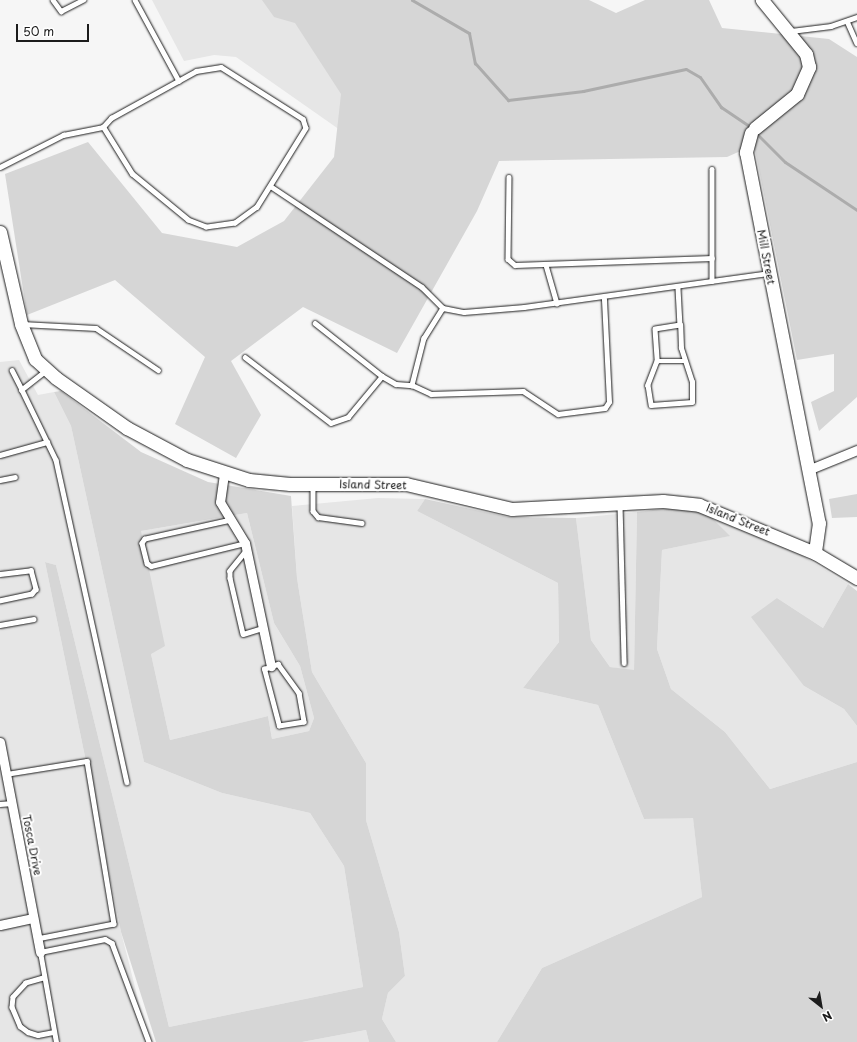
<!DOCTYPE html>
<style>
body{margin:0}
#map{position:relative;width:857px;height:1042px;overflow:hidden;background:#f6f6f6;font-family:"Playpen Sans",sans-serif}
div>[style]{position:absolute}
.built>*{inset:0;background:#e6e6e6}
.green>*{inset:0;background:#d6d6d6}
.stream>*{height:3px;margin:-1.5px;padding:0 1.5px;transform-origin:1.5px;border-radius:1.5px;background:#acacac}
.roads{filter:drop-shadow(0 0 1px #1c1c1c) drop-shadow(0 0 1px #1c1c1c)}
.lane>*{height:4.5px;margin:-2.25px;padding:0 2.25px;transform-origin:2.25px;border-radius:2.25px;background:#fff}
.street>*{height:9px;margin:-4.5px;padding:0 4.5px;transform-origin:4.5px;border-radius:4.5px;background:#fff}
.secondary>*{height:13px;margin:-6.5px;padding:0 6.5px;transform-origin:6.5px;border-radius:6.5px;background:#fff}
span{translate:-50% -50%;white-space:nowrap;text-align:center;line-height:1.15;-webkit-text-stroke:4px #fff;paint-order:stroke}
.street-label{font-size:11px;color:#1c1c1c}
.north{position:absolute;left:801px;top:986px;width:40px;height:40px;-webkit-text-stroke:3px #fff;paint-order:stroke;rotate:149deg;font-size:11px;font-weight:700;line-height:16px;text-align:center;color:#1c1c1c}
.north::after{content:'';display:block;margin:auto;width:14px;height:18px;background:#1c1c1c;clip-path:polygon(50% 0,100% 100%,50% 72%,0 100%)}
.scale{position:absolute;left:16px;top:24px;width:73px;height:18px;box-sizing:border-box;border:2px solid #1c1c1c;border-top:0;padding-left:5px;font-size:12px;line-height:14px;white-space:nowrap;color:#1c1c1c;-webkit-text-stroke:3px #fff;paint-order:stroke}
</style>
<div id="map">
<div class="built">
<div style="clip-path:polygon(152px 0,345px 0,360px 144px,236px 57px,214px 55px,184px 61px)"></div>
<div style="clip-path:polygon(19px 360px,38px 395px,54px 392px,71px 426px,144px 762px,222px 793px,310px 813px,344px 866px,363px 987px,169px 1027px,56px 565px,45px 562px,121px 932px,149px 1042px,0 1042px,0 362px)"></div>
<div style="clip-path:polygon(378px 498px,425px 499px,417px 511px,558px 583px,559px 642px,523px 688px,598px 705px,644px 819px,693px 817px,702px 897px,542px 968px,497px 1042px,396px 1042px,382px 1019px,388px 993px,405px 976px,399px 932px,366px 820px,366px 763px,312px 672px,297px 578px,292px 506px)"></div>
<div style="clip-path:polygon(637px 512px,634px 671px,610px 667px,591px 640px,576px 518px)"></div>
<div style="clip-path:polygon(247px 513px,274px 623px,300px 666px,314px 718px,309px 731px,272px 739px,268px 716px,170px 740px,151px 654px,141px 531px)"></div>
<div style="clip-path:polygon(709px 515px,793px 550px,848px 584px,823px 628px,777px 598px,804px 686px,844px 709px,857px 726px,857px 762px,770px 789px,725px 732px,671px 689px,657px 649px,662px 550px,729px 536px)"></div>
<div style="clip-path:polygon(366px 1030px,369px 1042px,302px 1042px)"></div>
</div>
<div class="green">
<div style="clip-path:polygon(262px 0,589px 0,616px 13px,645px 0,709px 0,722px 28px,829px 39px,857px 57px,857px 397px,819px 431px,811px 402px,834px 391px,834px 354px,797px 360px,754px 145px,727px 157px,499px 161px,477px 211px,397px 353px,303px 307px,231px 361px,261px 415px,236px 458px,175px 424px,205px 357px,115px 280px,27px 315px,5px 174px,88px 142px,162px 233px,237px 247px,284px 221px,334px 157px,341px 94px,295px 23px,274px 17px)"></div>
<div style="clip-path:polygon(evenodd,61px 391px,141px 452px,208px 482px,291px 496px,297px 578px,312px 672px,366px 763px,366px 820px,399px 932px,405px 976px,388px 993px,382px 1019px,396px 1042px,369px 1042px,366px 1030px,302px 1042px,156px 1042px,121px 932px,45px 562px,56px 565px,169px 1027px,363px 987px,344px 866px,310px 813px,222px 793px,144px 762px,71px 426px,54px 392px,61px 391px,247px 513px,274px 623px,300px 666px,314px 718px,309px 731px,272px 739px,268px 716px,170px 740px,151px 654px,165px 646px,141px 531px,247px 513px)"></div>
<div style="clip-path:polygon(857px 494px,857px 517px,832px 518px,829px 499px)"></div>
<div style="clip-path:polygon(425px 499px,508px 517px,576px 518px,591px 640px,610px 667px,634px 670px,637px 512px,678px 507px,709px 515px,730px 536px,662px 550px,657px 649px,671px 689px,725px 732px,770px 789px,857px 762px,857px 1042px,497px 1042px,542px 968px,702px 897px,693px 818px,644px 819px,598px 705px,523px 688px,559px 642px,558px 583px,417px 511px)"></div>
<div style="clip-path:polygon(848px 584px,857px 591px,857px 726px,844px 709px,804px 686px,751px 617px,777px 598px,823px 628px)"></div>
</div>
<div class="stream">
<div style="left:412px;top:0;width:66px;rotate:30.1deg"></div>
<div style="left:469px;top:33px;width:31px;rotate:79deg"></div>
<div style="left:475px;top:63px;width:50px;rotate:48.3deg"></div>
<div style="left:508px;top:100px;width:76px;rotate:-6.8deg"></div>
<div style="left:583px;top:91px;width:105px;rotate:-12.1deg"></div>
<div style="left:686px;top:69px;width:16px;rotate:30deg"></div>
<div style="left:700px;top:77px;width:37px;rotate:55deg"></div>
<div style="left:721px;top:107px;width:37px;rotate:34deg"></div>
<div style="left:755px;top:132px;width:42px;rotate:45deg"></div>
<div style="left:785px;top:162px;width:87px;rotate:33.7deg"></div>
</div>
<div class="roads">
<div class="lane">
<div style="left:53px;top:0;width:14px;rotate:54deg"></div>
<div style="left:61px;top:11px;width:25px;rotate:-27deg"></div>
<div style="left:135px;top:0;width:92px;rotate:61.5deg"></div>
<div style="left:847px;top:21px;width:24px;rotate:66deg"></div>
<div style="left:791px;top:31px;width:40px;rotate:-7.1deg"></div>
<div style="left:831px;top:26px;width:28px;rotate:-19deg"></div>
<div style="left:221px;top:67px;width:97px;rotate:32.4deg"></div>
<div style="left:303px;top:119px;width:9px;rotate:72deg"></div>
<div style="left:306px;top:128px;width:93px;rotate:121.8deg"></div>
<div style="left:257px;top:207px;width:27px;rotate:144deg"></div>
<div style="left:235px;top:223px;width:29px;rotate:172deg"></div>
<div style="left:206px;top:227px;width:19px;rotate:-159deg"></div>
<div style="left:188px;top:220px;width:72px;rotate:-140.6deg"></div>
<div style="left:132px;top:174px;width:55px;rotate:-121.7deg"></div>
<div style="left:103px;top:127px;width:12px;rotate:-48deg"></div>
<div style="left:111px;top:118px;width:97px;rotate:-28.9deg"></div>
<div style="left:196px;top:71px;width:25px;rotate:-9deg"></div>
<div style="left:0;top:167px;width:71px;rotate:-26.9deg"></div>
<div style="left:63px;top:135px;width:41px;rotate:-11.3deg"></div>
<div style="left:712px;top:169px;width:112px;rotate:90deg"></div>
<div style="left:509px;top:177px;width:82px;rotate:90.7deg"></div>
<div style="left:508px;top:259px;width:9px;rotate:41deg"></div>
<div style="left:515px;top:265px;width:197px;rotate:-2deg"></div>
<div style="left:272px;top:187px;width:180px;rotate:33.7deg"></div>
<div style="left:422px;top:287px;width:30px;rotate:45deg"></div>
<div style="left:443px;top:308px;width:36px;rotate:122deg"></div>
<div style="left:424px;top:338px;width:49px;rotate:104.3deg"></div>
<div style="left:546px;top:265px;width:40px;rotate:74deg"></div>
<div style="left:678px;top:288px;width:37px;rotate:87deg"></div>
<div style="left:680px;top:325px;width:25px;rotate:171deg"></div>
<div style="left:655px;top:329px;width:32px;rotate:86deg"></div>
<div style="left:657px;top:361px;width:26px;rotate:111deg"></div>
<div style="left:648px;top:385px;width:20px;rotate:81deg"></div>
<div style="left:651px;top:405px;width:41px;rotate:-4.2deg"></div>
<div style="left:692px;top:402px;width:20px;rotate:-90deg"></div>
<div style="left:692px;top:382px;width:36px;rotate:-108deg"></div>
<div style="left:681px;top:348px;width:23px;rotate:-92deg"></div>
<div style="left:443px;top:308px;width:21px;rotate:11deg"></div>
<div style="left:464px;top:312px;width:60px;rotate:-4.8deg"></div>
<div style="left:524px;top:307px;width:246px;rotate:-7.9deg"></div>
<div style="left:315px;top:323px;width:85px;rotate:38.3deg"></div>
<div style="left:22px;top:324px;width:74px;rotate:3.1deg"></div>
<div style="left:96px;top:328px;width:75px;rotate:34.1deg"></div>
<div style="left:245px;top:357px;width:108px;rotate:37.5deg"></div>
<div style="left:331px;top:423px;width:18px;rotate:-19deg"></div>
<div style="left:348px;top:417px;width:53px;rotate:-50.3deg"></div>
<div style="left:382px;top:376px;width:16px;rotate:30deg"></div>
<div style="left:396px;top:384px;width:16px;rotate:4deg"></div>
<div style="left:412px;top:385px;width:21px;rotate:25deg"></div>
<div style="left:431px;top:394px;width:92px;rotate:-1.9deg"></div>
<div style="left:523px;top:391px;width:42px;rotate:33.3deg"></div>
<div style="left:558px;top:414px;width:47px;rotate:-7.3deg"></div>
<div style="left:605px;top:408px;width:7px;rotate:-56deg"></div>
<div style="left:609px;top:402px;width:103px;rotate:-92.8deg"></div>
<div style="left:657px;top:361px;width:28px"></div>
<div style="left:12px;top:370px;width:22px;rotate:63deg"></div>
<div style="left:46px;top:371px;width:31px;rotate:142deg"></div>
<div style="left:22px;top:390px;width:78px;rotate:64.1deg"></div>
<div style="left:56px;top:460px;width:330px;rotate:77.6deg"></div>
<div style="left:0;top:455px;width:49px;rotate:-15.5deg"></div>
<div style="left:0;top:480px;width:15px;rotate:-11deg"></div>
<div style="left:313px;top:485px;width:26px;rotate:90deg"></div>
<div style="left:313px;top:511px;width:8px;rotate:50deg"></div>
<div style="left:318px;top:517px;width:44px;rotate:7.8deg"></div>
<div style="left:620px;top:505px;width:158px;rotate:88.5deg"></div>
<div style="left:231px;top:520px;width:88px;rotate:167.5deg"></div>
<div style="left:145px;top:539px;width:5px;rotate:127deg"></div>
<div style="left:142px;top:543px;width:21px;rotate:76deg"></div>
<div style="left:147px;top:563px;width:5px;rotate:37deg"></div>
<div style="left:151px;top:566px;width:97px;rotate:-13.7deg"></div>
<div style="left:246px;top:551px;width:26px;rotate:129deg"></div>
<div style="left:230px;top:571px;width:7px;rotate:90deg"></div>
<div style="left:230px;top:578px;width:57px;rotate:76.9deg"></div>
<div style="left:243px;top:634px;width:21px;rotate:-17deg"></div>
<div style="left:0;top:574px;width:31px;rotate:-7deg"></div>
<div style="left:31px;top:570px;width:20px;rotate:75deg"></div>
<div style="left:36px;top:589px;width:6px;rotate:129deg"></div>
<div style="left:32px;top:594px;width:33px;rotate:168deg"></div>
<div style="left:0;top:625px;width:34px;rotate:-10deg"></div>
<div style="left:278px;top:664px;width:36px;rotate:54deg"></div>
<div style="left:299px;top:693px;width:29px;rotate:80deg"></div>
<div style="left:304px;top:722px;width:25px;rotate:171deg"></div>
<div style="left:279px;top:726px;width:59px;rotate:-104.7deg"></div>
<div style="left:264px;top:669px;width:15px;rotate:-20deg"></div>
<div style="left:6px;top:774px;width:82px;rotate:-9.1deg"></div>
<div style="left:87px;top:761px;width:165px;rotate:80.6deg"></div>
<div style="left:114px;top:924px;width:78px;rotate:169deg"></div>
<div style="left:0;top:804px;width:12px;rotate:-5deg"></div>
<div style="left:43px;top:978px;width:18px;rotate:164deg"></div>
<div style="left:26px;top:983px;width:19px;rotate:133deg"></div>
<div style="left:13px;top:997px;width:10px;rotate:96deg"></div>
<div style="left:12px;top:1007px;width:21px;rotate:67deg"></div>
<div style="left:20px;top:1026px;width:10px;rotate:37deg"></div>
<div style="left:28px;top:1032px;width:10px;rotate:17deg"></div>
<div style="left:38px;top:1035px;width:16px;rotate:-11deg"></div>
<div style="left:56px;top:1042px;width:91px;rotate:-100.1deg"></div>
<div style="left:40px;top:952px;width:66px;rotate:-11.3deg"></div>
<div style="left:105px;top:939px;width:8px;rotate:30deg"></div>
<div style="left:112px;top:943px;width:106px;rotate:69.5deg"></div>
</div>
<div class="street">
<div style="left:808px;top:470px;width:53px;rotate:-22.2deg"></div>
<div style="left:224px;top:474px;width:28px;rotate:98deg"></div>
<div style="left:220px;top:502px;width:48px;rotate:58.6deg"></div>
<div style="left:245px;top:543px;width:126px;rotate:78.1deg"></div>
<div style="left:0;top:742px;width:214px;rotate:79.2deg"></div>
<div style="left:0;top:925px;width:34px;rotate:-12deg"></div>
</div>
<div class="secondary">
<div style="left:755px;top:128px;width:54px;rotate:-39deg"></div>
<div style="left:797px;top:94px;width:30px;rotate:-66deg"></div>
<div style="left:809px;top:67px;width:13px;rotate:-103deg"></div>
<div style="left:806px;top:54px;width:70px;rotate:-129.2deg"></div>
<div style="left:751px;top:133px;width:20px;rotate:105deg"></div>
<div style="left:746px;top:152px;width:378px;rotate:78.9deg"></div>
<div style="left:819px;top:523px;width:30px;rotate:98deg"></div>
<div style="left:0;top:232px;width:94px;rotate:77.1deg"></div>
<div style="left:21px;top:324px;width:38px;rotate:68deg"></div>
<div style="left:35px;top:359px;width:28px;rotate:42deg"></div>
<div style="left:56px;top:378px;width:87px;rotate:35.2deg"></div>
<div style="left:127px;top:428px;width:68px;rotate:28.1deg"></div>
<div style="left:187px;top:460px;width:65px;rotate:17.9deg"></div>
<div style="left:249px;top:480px;width:41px;rotate:5.6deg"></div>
<div style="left:290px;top:484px;width:116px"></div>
<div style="left:406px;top:484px;width:109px;rotate:13.3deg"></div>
<div style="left:512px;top:509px;width:151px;rotate:-3deg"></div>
<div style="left:663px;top:501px;width:36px;rotate:6deg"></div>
<div style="left:699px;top:505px;width:126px;rotate:22.5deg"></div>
<div style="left:815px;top:553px;width:49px;rotate:30.8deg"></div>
</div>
</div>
<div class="street-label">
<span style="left:766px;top:257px;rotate:79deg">Mill Street</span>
<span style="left:373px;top:485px;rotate:1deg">Island Street</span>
<span style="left:738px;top:520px;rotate:22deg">Island Street</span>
<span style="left:32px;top:845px;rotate:79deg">Tosca Drive</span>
</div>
<div class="north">N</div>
<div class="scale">50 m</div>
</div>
